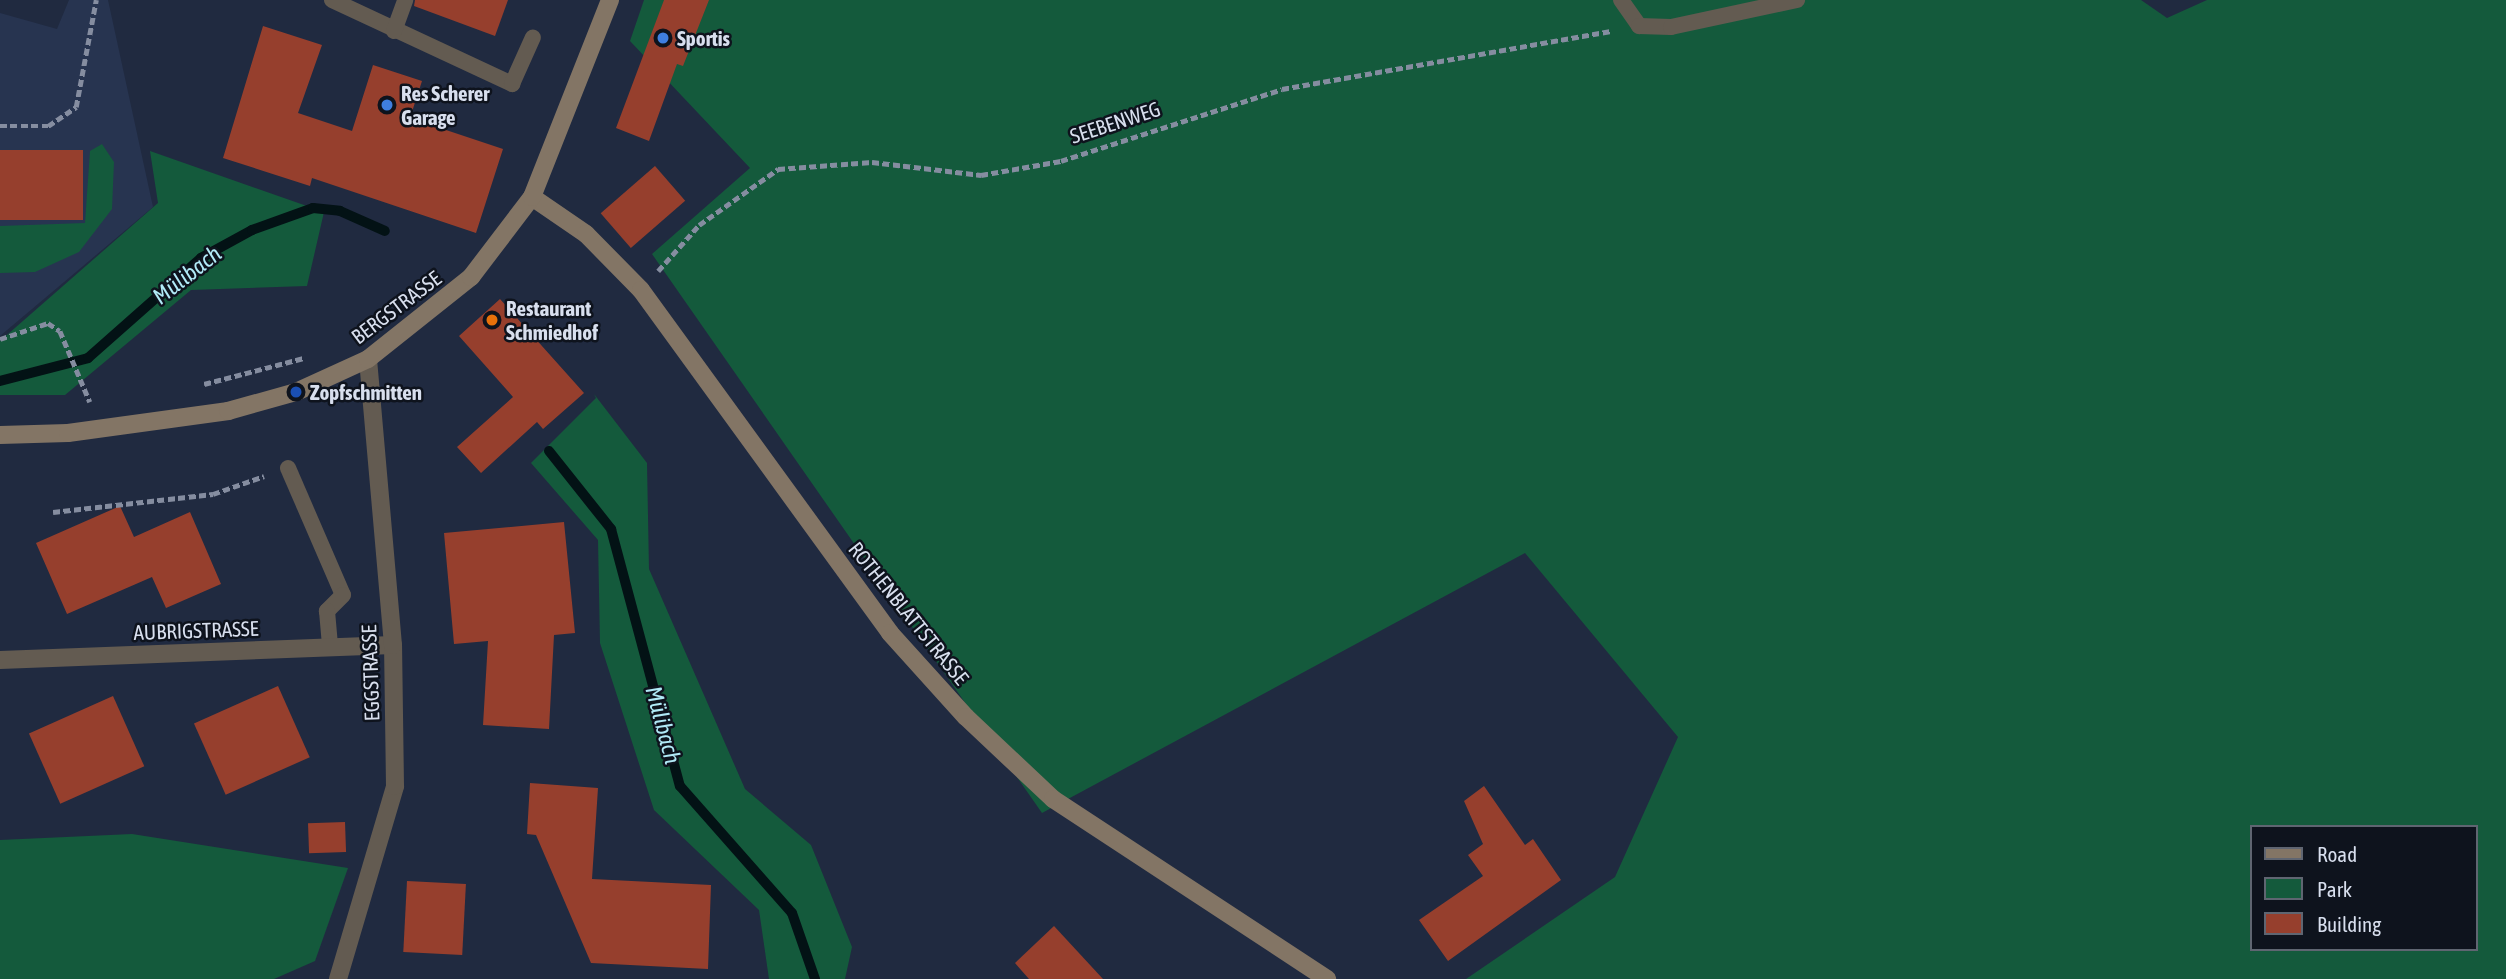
<!DOCTYPE html>
<meta charset="utf-8">
<style>
body{margin:0}
#map{position:relative;width:2506px;height:979px;overflow:hidden;background:#202a40;font-family:"Asap Condensed",sans-serif}
div>[style]{position:absolute}
.built>*{inset:0;background:#273450}
.green>*{inset:0;background:#145a3c}
.stream>*{height:10px;margin:-5px;padding:0 5px;transform-origin:5px;border-radius:5px;background:#031215}
.building>*{inset:0;background:#963f2d;transform-origin:0 0}
.path>*{height:4.5px;margin-top:-2.25px;transform-origin:0;background:repeating-linear-gradient(90deg,#858da0 0 7px,transparent 0 10.5px)}
.lane>*{height:16px;margin:-8px;padding:0 8px;transform-origin:8px;border-radius:8px;background:#635b51}
.street>*{height:18px;margin:-9px;padding:0 9px;transform-origin:9px;border-radius:9px;background:#635b51}
.secondary>*{height:18px;margin:-9px;padding:0 9px;transform-origin:9px;border-radius:9px;background:#837565}
.dots>*{width:19px;height:19px;translate:-50% -50%;box-sizing:border-box;border:4px solid #0e131d;border-radius:50%}
span{translate:-50% -50%;white-space:nowrap;text-align:center;line-height:1.15;-webkit-text-stroke:5px #0e131d;paint-order:stroke}
.poi-label{font-size:21px;color:#d8dfee;font-weight:700}
.left{translate:0 -50%;text-align:left}
.street-label{font-size:21px;color:#d8dfee}
.water-label{font-size:23px;color:#b1eaf7;font-style:italic}
.legend{position:absolute;left:2250px;top:825px;width:228px;height:126px;box-sizing:border-box;background:#0e131d;border:2px solid #5f6571;margin:0;padding:9px 12px;list-style:none;font-size:21px;color:#d8dfee}
.legend li{display:flex;align-items:center;gap:14px;height:35px}
.legend b{width:35px;border:2px solid #5f6571}
</style>
<div id="map">
<div class="built">
<div style="clip-path:polygon(69px 0,108px 0,153px 207px,0 336px,0 13px,57px 29px)"></div>
</div>
<div class="green">
<div style="clip-path:polygon(evenodd,644px 0,2141px 0,2167px 18px,2207px 0,2506px 0,2506px 979px,1466px 979px,1615px 877px,1678px 737px,1525px 553px,1042px 813px,652px 254px,750px 168px,630px 41px,644px 0,2252px 827px,2476px 827px,2476px 949px,2252px 949px,2252px 827px)"></div>
<div style="clip-path:polygon(102px 144px,114px 162px,112px 209px,79px 252px,35px 272px,0 273px,0 226px,85px 223px,90px 151px)"></div>
<div style="clip-path:polygon(150px 151px,324px 212px,307px 286px,191px 290px,65px 395px,0 395px,0 341px,158px 203px)"></div>
<div style="clip-path:polygon(594px 394px,647px 463px,649px 569px,745px 789px,811px 845px,852px 947px,845px 979px,769px 979px,759px 910px,654px 810px,600px 643px,598px 540px,531px 463px,596px 398px)"></div>
<div style="clip-path:polygon(132px 834px,348px 868px,315px 961px,274px 979px,0 979px,0 840px)"></div>
</div>
<div class="stream">
<div style="left:0;top:381px;width:91px;rotate:-14.6deg"></div>
<div style="left:88px;top:358px;width:151px;rotate:-41.5deg"></div>
<div style="left:201px;top:258px;width:58px;rotate:-28.8deg"></div>
<div style="left:252px;top:230px;width:65px;rotate:-19.8deg"></div>
<div style="left:313px;top:208px;width:27px;rotate:6deg"></div>
<div style="left:340px;top:211px;width:49px;rotate:24deg"></div>
<div style="left:549px;top:451px;width:100px;rotate:51.5deg"></div>
<div style="left:611px;top:529px;width:266px;rotate:75deg"></div>
<div style="left:680px;top:786px;width:169px;rotate:48.6deg"></div>
<div style="left:792px;top:913px;width:70px;rotate:70.8deg"></div>
</div>
<div class="building">
<div style="clip-path:polygon(415px 0,508px 0,495px 36px,414px 6px)"></div>
<div style="clip-path:polygon(664px 0,709px 0,683px 66px,677px 64px,649px 141px,616px 128px)"></div>
<div style="clip-path:polygon(263px 26px,322px 45px,298px 113px,352px 131px,373px 65px,422px 81px,410px 118px,503px 149px,476px 233px,312px 178px,310px 186px,223px 158px)"></div>
<div style="left:0;top:150px;width:83px;height:70px"></div>
<div style="left:655px;top:166px;width:46px;height:72px;rotate:49deg"></div>
<div style="clip-path:polygon(500px 299px,584px 393px,543px 429px,537px 422px,481px 473px,457px 447px,513px 397px,459px 336px)"></div>
<div style="clip-path:polygon(120px 506px,134px 537px,190px 512px,221px 584px,166px 608px,152px 577px,67px 614px,36px 543px)"></div>
<div style="clip-path:polygon(564px 522px,575px 633px,554px 635px,549px 729px,483px 725px,488px 641px,454px 644px,444px 533px)"></div>
<div style="left:278px;top:686px;width:78px;height:92px;rotate:66deg"></div>
<div style="left:113px;top:696px;width:77px;height:92px;rotate:66deg"></div>
<div style="clip-path:polygon(530px 783px,598px 788px,592px 879px,711px 885px,708px 969px,591px 963px,536px 835px,527px 834px)"></div>
<div style="clip-path:polygon(1484px 786px,1525px 845px,1533px 839px,1561px 880px,1448px 961px,1419px 920px,1483px 876px,1468px 855px,1483px 844px,1464px 801px)"></div>
<div style="left:345px;top:822px;width:30px;height:37px;rotate:88deg"></div>
<div style="left:407px;top:881px;width:59px;height:71px;rotate:3deg"></div>
<div style="clip-path:polygon(1054px 926px,1103px 979px,1029px 979px,1015px 963px)"></div>
</div>
<div class="path">
<div style="left:0;top:126px;width:48px"></div>
<div style="left:48px;top:126px;width:34px;rotate:-34deg"></div>
<div style="left:76px;top:107px;width:109px;rotate:-79.4deg"></div>
<div style="left:658px;top:271px;width:62px;rotate:-48.3deg"></div>
<div style="left:699px;top:225px;width:97px;rotate:-35.3deg"></div>
<div style="left:778px;top:169px;width:94px;rotate:-4.3deg"></div>
<div style="left:872px;top:162px;width:110px;rotate:6.8deg"></div>
<div style="left:981px;top:175px;width:81px;rotate:-9.9deg"></div>
<div style="left:1061px;top:161px;width:232px;rotate:-18deg"></div>
<div style="left:1282px;top:89px;width:334px;rotate:-10deg"></div>
<div style="left:0;top:339px;width:51px;rotate:-18.4deg"></div>
<div style="left:48px;top:323px;width:14px;rotate:34deg"></div>
<div style="left:60px;top:331px;width:77px;rotate:67.1deg"></div>
<div style="left:204px;top:384px;width:103px;rotate:-14.6deg"></div>
<div style="left:53px;top:512px;width:161px;rotate:-6.4deg"></div>
<div style="left:213px;top:494px;width:54px;rotate:-19.4deg"></div>
</div>
<div class="lane">
<div style="left:332px;top:0;width:199px;rotate:25deg"></div>
<div style="left:512px;top:84px;width:51px;rotate:-65.9deg"></div>
<div style="left:1621px;top:0;width:32px;rotate:55deg"></div>
<div style="left:1639px;top:26px;width:32px;rotate:2deg"></div>
<div style="left:1671px;top:27px;width:129px;rotate:-12.1deg"></div>
<div style="left:394px;top:31px;width:33px;rotate:-70deg"></div>
<div style="left:288px;top:468px;width:138px;rotate:66.6deg"></div>
<div style="left:343px;top:595px;width:23px;rotate:135deg"></div>
<div style="left:327px;top:611px;width:37px;rotate:85deg"></div>
</div>
<div class="street">
<div style="left:0;top:660px;width:393px;rotate:-2.2deg"></div>
<div style="left:338px;top:979px;width:201px;rotate:-73.5deg"></div>
<div style="left:395px;top:786px;width:141px;rotate:-90.8deg"></div>
<div style="left:393px;top:645px;width:287px;rotate:-95deg"></div>
</div>
<div class="secondary">
<div style="left:532px;top:197px;width:65px;rotate:34.4deg"></div>
<div style="left:586px;top:234px;width:78px;rotate:45.5deg"></div>
<div style="left:641px;top:290px;width:424px;rotate:54deg"></div>
<div style="left:890px;top:633px;width:113px;rotate:47.9deg"></div>
<div style="left:966px;top:717px;width:120px;rotate:43.3deg"></div>
<div style="left:1053px;top:799px;width:328px;rotate:33.3deg"></div>
<div style="left:0;top:435px;width:68px;rotate:-1.7deg"></div>
<div style="left:68px;top:433px;width:162px;rotate:-7.8deg"></div>
<div style="left:228px;top:411px;width:71px;rotate:-15.6deg"></div>
<div style="left:296px;top:392px;width:79px;rotate:-24.6deg"></div>
<div style="left:368px;top:359px;width:132px;rotate:-38.5deg"></div>
<div style="left:471px;top:277px;width:101px;rotate:-52.7deg"></div>
<div style="left:532px;top:197px;width:212px;rotate:-68.4deg"></div>
</div>
<div class="dots">
<div style="left:663px;top:38px;background:#3f7fe0"></div>
<div style="left:387px;top:105px;background:#3f7fe0"></div>
<div style="left:492px;top:320px;background:#e8710a"></div>
<div style="left:296px;top:392px;background:#1a4fb4"></div>
</div>
<div class="poi-label">
<span class="left" style="left:677px;top:38px">Sportis</span>
<span class="left" style="left:401px;top:105px">Res Scherer<br>Garage</span>
<span class="left" style="left:506px;top:320px">Restaurant<br>Schmiedhof</span>
<span class="left" style="left:310px;top:392px">Zopfschmitten</span>
</div>
<div class="street-label">
<span style="left:1115px;top:122px;rotate:-18deg">SEEBENWEG</span>
<span style="left:396px;top:307px;rotate:-37deg">BERGSTRASSE</span>
<span style="left:909px;top:613px;rotate:51deg">ROTHENBLATTSTRASSE</span>
<span style="left:196px;top:630px;rotate:-2deg">AUBRIGSTRASSE</span>
<span style="left:370px;top:673px;rotate:-92deg">EGGSTRASSE</span>
</div>
<div class="water-label">
<span style="left:187px;top:275px;rotate:-38deg">Mülibach</span>
<span style="left:663px;top:725px;rotate:75deg">Mülibach</span>
</div>
<ul class="legend">
<li><b style="height:9px;background:#837565"></b>Road</li>
<li><b style="height:19px;background:#145a3c"></b>Park</li>
<li><b style="height:19px;background:#963f2d"></b>Building</li>
</ul>
</div>
